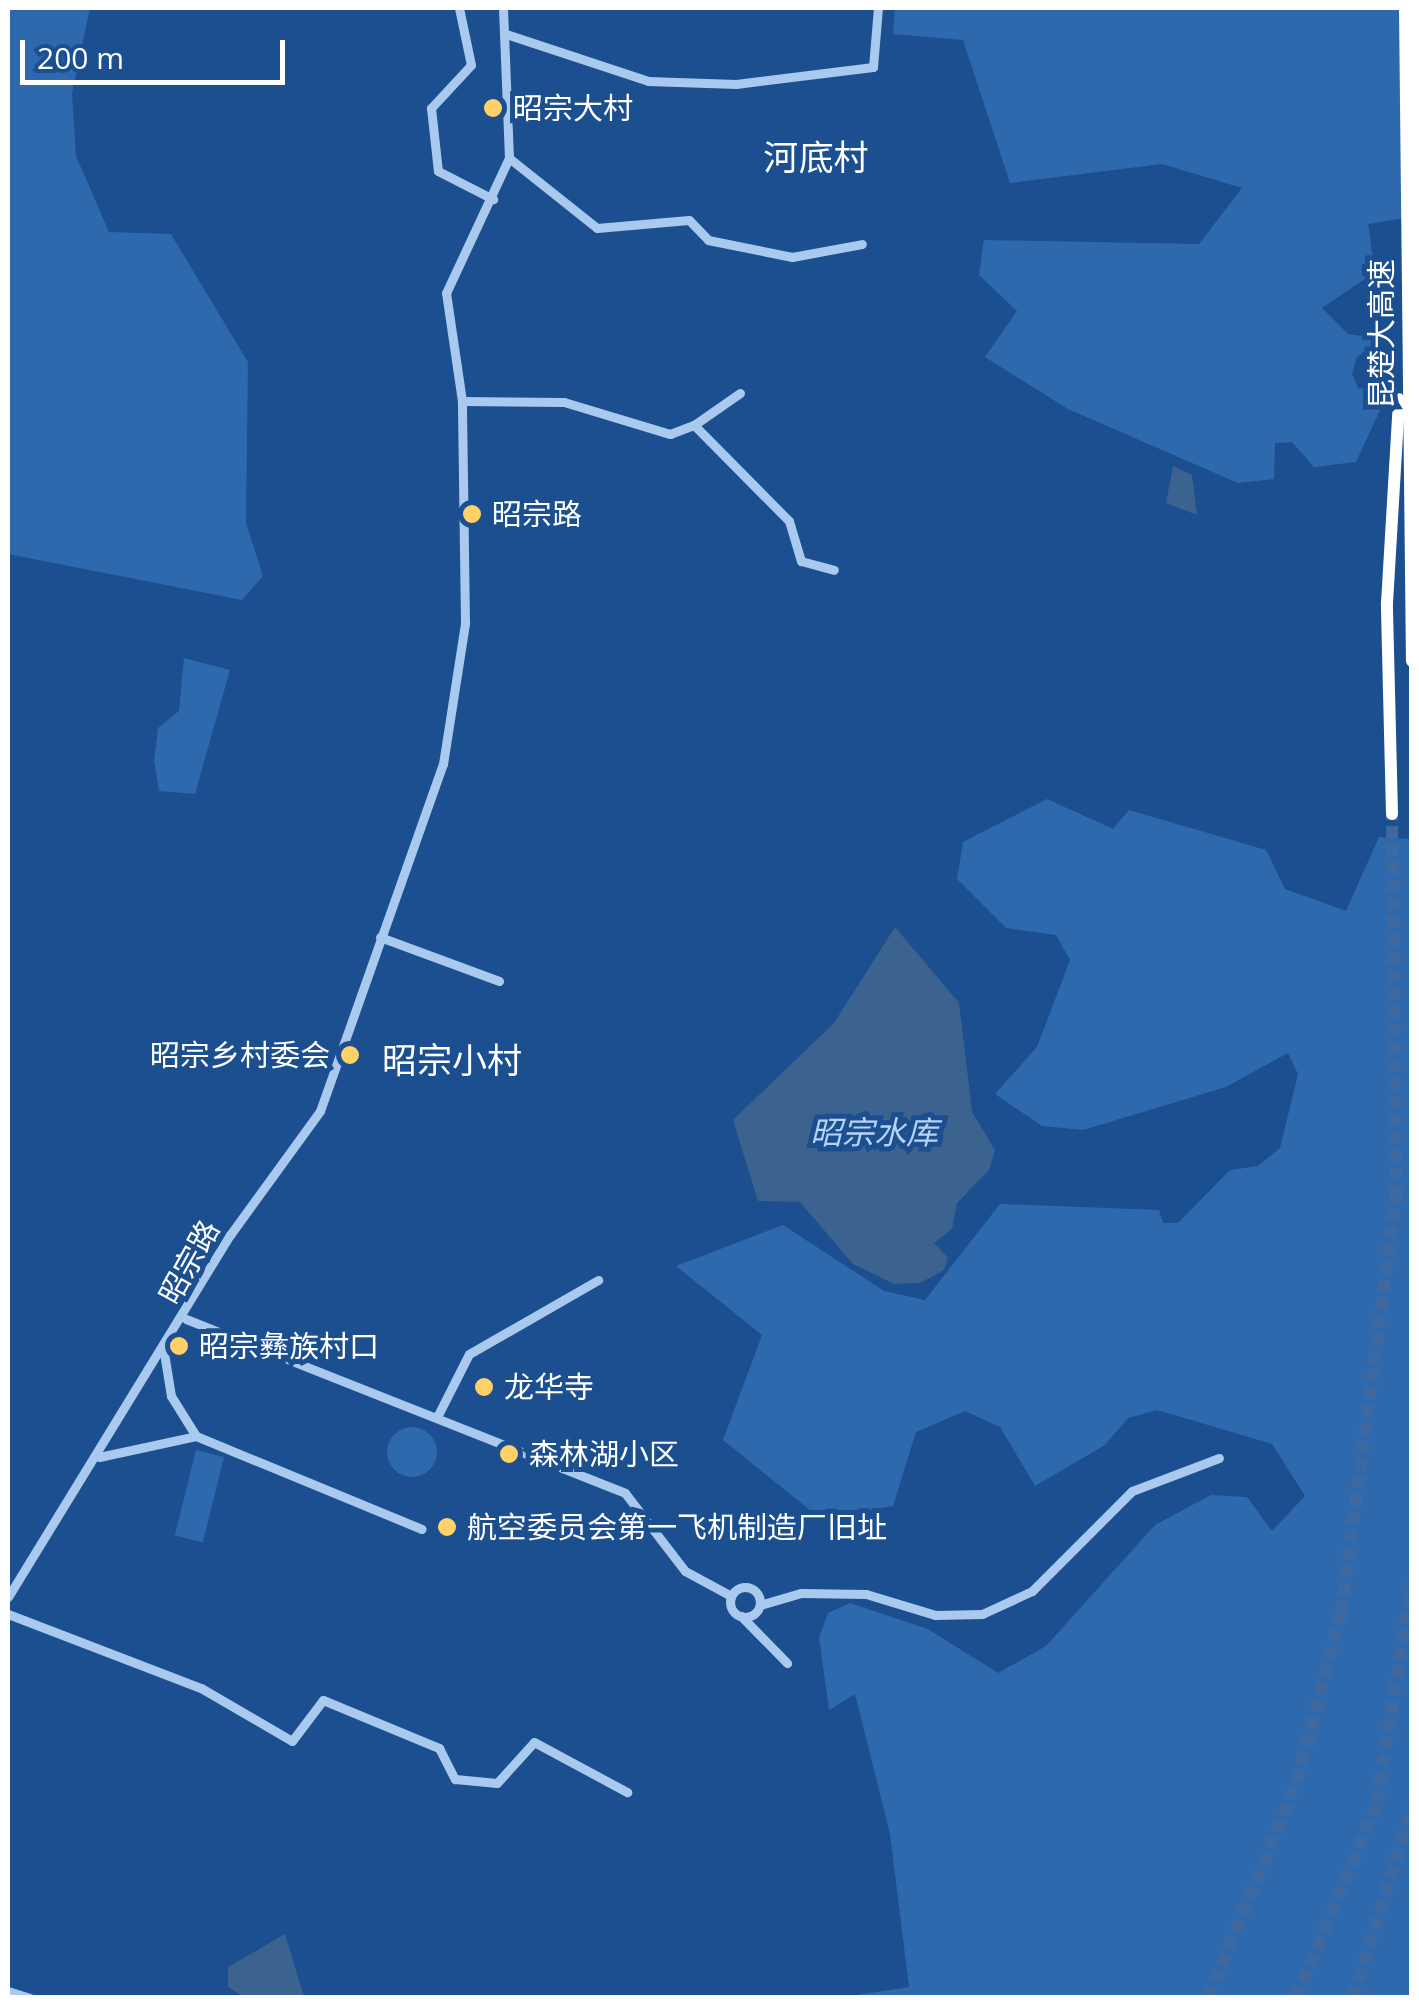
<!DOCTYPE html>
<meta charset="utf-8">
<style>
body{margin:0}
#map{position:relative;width:1419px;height:2005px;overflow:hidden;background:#1b4f8f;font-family:"Open Sans","Noto Sans SC",sans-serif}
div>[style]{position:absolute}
.green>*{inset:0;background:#2e69ad;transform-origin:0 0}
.round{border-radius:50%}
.water>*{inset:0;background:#3c6290}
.highway-tunnel>*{height:12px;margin-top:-6px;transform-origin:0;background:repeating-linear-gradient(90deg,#3d69a0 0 12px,transparent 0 18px)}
.minor>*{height:9px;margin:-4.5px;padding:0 4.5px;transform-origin:4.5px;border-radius:4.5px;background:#a9c9ee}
.minor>.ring{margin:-4.5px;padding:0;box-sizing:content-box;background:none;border:9px solid #a9c9ee;border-radius:50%}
.highway>*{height:12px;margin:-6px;padding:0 6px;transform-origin:6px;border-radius:6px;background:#fff}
.dots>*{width:28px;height:28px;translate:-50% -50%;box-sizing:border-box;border:5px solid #1b4f8f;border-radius:50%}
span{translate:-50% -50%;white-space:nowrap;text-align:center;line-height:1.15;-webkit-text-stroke:10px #1b4f8f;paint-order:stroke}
.poi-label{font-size:30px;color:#fff}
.left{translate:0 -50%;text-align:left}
.right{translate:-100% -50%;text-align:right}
.street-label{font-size:30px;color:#fff}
.water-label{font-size:32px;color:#b5d3f5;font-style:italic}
.quarter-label{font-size:35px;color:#fff}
.frame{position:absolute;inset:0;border:10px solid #fff;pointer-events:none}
.scale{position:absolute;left:20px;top:40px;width:265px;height:45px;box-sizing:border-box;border:5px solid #fff;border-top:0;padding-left:12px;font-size:30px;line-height:35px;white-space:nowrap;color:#fff;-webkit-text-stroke:8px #1b4f8f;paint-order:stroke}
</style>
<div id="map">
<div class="green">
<div style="clip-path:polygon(8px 8px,90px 8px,72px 93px,76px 156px,109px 232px,171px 234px,248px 362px,246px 523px,263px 576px,242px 600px,8px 554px)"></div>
<div style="clip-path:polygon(895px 8px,1411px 8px,1411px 217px,1368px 224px,1375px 272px,1322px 308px,1348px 334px,1385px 339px,1357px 357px,1352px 374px,1358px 388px,1379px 391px,1382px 406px,1356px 462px,1314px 467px,1292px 442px,1275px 443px,1274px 479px,1238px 483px,1068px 409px,985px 357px,1017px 311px,979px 275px,984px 240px,1199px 244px,1242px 188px,1162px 164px,1010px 183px,963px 40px,893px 34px)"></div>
<div style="clip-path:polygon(184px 658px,230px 670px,195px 794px,159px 791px,154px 760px,158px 728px,179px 711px)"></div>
<div style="clip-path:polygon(1047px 799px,1113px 829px,1129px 810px,1266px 850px,1285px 889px,1346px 911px,1379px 837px,1411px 839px,1411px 1997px,844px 1997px,909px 1987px,890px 1834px,855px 1694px,829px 1710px,819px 1637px,828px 1613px,850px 1603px,928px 1629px,998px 1673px,1046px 1646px,1155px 1525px,1211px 1495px,1247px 1497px,1272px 1531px,1305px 1496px,1272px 1444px,1157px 1410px,1128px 1418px,1105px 1445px,1035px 1486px,1000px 1427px,965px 1411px,916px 1432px,893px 1506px,821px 1519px,723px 1440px,762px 1335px,676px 1266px,783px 1225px,884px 1291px,925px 1300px,1000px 1204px,1159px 1210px,1163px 1223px,1178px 1223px,1230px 1170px,1258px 1166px,1280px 1148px,1298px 1074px,1288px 1053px,1226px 1087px,1083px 1130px,1042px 1126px,995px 1094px,1037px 1047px,1070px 960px,1056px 935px,1006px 928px,957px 879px,963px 842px)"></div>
<div class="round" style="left:387px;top:1427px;width:50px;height:50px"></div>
<div style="left:196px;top:1450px;width:29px;height:88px;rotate:14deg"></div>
</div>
<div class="water">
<div style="clip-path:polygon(1173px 466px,1192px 475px,1197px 515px,1166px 503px)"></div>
<div style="clip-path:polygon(895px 927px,959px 1003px,972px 1112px,995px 1150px,989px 1170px,957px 1203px,952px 1229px,934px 1243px,948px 1258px,944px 1270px,920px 1283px,894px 1284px,853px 1264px,800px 1202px,758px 1201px,733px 1120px,834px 1023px)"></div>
<div style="clip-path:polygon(285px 1934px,304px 1997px,244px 1997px,228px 1987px,228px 1967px)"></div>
</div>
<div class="highway-tunnel">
<div style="left:1208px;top:1998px;width:235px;rotate:-67.7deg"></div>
<div style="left:1297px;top:1781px;width:174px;rotate:-75.3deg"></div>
<div style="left:1341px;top:1613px;width:419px;rotate:-82.5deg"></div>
<div style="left:1396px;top:1198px;width:384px;rotate:-90.6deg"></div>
<div style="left:1296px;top:1998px;width:212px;rotate:-67.5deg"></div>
<div style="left:1377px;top:1802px;width:223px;rotate:-81deg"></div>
<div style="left:1353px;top:1998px;width:200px;rotate:-72.8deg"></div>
</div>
<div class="minor">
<div style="left:459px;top:8px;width:58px;rotate:78.1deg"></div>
<div style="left:471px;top:65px;width:59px;rotate:132.9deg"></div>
<div style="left:431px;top:108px;width:63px;rotate:83.7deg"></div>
<div style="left:438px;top:171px;width:62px;rotate:27deg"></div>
<div style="left:506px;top:34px;width:150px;rotate:18.3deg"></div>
<div style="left:648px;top:81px;width:88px;rotate:2deg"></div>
<div style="left:736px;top:84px;width:138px;rotate:-7.1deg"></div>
<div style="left:873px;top:67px;width:59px;rotate:-85.2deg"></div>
<div style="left:509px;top:158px;width:112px;rotate:38.5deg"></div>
<div style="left:597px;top:228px;width:92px;rotate:-5deg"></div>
<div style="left:689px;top:220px;width:28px;rotate:46deg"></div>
<div style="left:708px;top:240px;width:86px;rotate:11.4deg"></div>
<div style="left:792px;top:257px;width:71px;rotate:-10.5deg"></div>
<div style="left:462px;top:401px;width:102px;rotate:0.6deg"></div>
<div style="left:564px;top:402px;width:111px;rotate:16.8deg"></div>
<div style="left:670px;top:434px;width:26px;rotate:-21deg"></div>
<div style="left:694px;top:425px;width:135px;rotate:45.3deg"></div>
<div style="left:789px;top:521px;width:42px;rotate:73.3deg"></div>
<div style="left:801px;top:561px;width:34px;rotate:15deg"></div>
<div style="left:694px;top:425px;width:56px;rotate:-34.8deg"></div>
<div style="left:380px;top:937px;width:127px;rotate:20.3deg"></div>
<div style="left:186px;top:1319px;width:472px;rotate:21.6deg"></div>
<div style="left:625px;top:1493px;width:98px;rotate:52.4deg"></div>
<div style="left:685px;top:1571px;width:52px;rotate:28.5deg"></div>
<div style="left:438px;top:1415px;width:68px;rotate:-63.1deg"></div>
<div style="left:469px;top:1354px;width:149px;rotate:-29.8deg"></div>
<div style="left:196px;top:1436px;width:244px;rotate:22.4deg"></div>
<div style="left:99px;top:1457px;width:99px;rotate:-12.2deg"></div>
<div style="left:196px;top:1436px;width:47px;rotate:-122deg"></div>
<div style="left:171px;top:1396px;width:44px;rotate:-99.2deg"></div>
<div class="ring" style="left:730px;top:1587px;width:21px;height:21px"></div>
<div style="left:8px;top:1597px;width:425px;rotate:-58.5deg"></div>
<div style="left:230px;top:1235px;width:153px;rotate:-54deg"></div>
<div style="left:320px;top:1111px;width:368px;rotate:-70.5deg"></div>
<div style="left:443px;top:764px;width:143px;rotate:-81.1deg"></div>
<div style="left:465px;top:623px;width:222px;rotate:-90.8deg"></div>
<div style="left:462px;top:401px;width:109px;rotate:-98.4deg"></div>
<div style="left:446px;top:293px;width:149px;rotate:-65deg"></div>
<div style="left:509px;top:158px;width:150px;rotate:-92.3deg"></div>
<div style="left:760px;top:1605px;width:43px;rotate:-16.3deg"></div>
<div style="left:801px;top:1593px;width:65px;rotate:0.9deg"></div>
<div style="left:866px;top:1594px;width:72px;rotate:16.9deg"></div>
<div style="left:935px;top:1615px;width:47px;rotate:-1.2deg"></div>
<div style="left:982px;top:1614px;width:55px;rotate:-24.7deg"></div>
<div style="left:1032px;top:1591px;width:141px;rotate:-45deg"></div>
<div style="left:1132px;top:1491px;width:93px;rotate:-20.8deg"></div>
<div style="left:8px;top:1614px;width:207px;rotate:21deg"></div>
<div style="left:201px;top:1688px;width:105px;rotate:30.2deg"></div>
<div style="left:292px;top:1741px;width:51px;rotate:-52.9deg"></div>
<div style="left:323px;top:1700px;width:126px;rotate:22.5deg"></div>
<div style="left:439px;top:1748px;width:35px;rotate:63deg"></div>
<div style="left:455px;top:1779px;width:42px;rotate:5.4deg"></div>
<div style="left:497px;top:1783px;width:55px;rotate:-47.9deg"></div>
<div style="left:534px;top:1742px;width:106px;rotate:28.3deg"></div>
<div style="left:741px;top:1616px;width:66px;rotate:45.6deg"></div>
<div style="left:8px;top:1991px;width:23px;rotate:18deg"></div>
</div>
<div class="highway">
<div style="left:1405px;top:8px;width:653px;rotate:89.39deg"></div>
<div style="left:1392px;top:814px;width:211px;rotate:-91.4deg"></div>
<div style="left:1387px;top:603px;width:204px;rotate:-86.6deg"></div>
</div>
<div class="dots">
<div style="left:493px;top:108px;background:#ffd166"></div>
<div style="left:472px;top:514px;background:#ffd166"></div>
<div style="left:350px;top:1055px;background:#ffd166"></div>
<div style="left:179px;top:1346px;background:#ffd166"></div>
<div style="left:484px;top:1387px;background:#ffd166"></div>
<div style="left:509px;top:1454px;background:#ffd166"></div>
<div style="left:447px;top:1527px;background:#ffd166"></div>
</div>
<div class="poi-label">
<span class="left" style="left:513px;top:108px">昭宗大村</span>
<span class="left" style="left:492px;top:514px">昭宗路</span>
<span class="right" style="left:330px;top:1055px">昭宗乡村委会</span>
<span class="left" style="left:199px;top:1346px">昭宗彝族村口</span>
<span class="left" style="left:504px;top:1387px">龙华寺</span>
<span class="left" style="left:529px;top:1454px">森林湖小区</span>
<span class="left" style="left:467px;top:1527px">航空委员会第一飞机制造厂旧址</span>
</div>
<div class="street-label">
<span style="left:1381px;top:334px;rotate:-90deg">昆楚大高速</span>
<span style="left:189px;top:1262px;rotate:-61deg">昭宗路</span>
</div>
<div class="water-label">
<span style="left:874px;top:1132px">昭宗水库</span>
</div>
<div class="quarter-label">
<span style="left:816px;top:157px">河底村</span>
<span style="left:452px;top:1060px">昭宗小村</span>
</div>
<div class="frame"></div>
<div class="scale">200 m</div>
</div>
